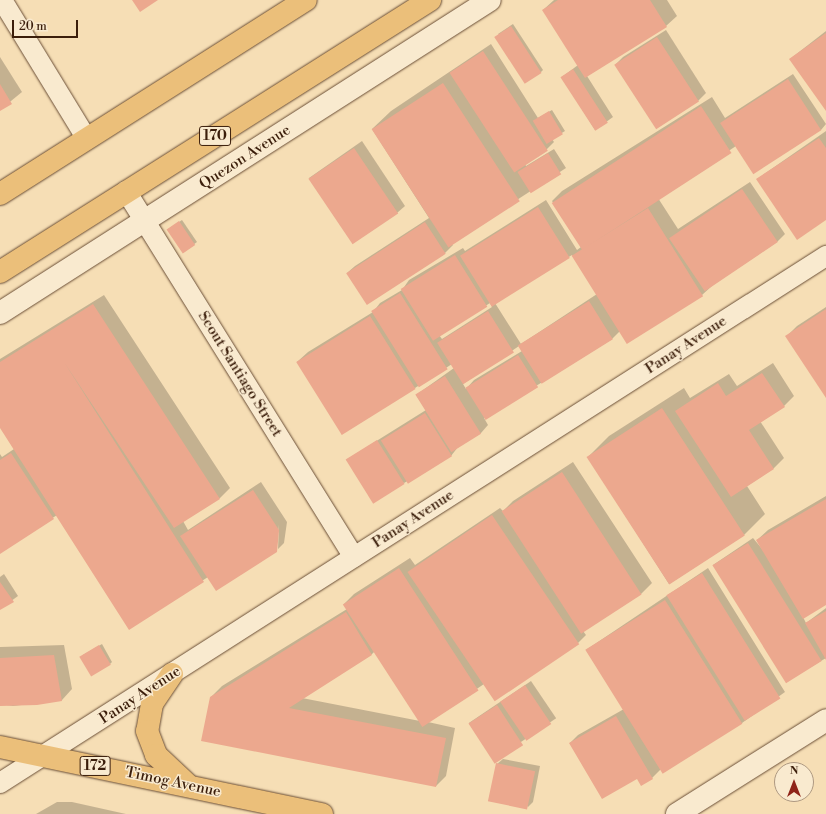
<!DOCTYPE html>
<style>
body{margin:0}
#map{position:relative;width:826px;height:814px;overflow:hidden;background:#f6deb5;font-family:"Libre Bodoni",serif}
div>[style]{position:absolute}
.shadow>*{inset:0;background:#0003;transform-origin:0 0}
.building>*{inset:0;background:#eca88e;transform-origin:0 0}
.roads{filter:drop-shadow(0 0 1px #6a4e36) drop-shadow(0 0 1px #6a4e36)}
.street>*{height:20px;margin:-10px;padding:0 10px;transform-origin:10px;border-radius:10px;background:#f9eacf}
.secondary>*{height:22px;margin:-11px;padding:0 11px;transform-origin:11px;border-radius:11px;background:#f9eacf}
.primary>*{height:22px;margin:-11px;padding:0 11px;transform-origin:11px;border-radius:11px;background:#ebbf7a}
span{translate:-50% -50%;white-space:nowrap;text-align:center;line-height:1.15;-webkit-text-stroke:3px #f9eacf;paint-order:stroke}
.shield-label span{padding:1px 3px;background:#f9eacf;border:1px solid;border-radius:3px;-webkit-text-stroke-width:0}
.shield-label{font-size:14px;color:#3b1e0b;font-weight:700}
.street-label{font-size:15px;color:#3b1e0b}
.north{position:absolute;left:774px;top:762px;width:40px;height:40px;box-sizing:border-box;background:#f9eacf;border:1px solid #ad9881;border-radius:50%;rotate:0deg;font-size:11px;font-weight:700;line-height:16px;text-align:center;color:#3b1e0b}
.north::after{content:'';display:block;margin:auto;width:14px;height:18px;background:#8f2418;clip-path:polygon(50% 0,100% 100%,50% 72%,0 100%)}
.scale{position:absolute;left:12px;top:20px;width:66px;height:18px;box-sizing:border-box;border:2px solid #3b1e0b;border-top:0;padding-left:5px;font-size:12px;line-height:14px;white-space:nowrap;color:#3b1e0b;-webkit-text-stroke:3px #f9eacf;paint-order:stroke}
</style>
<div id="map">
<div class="shadow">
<div style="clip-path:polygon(554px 0,667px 0,677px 16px,666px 26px,587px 76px,613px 117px,595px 130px,562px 77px,578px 65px,543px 10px)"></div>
<div style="clip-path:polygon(513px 24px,543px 70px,540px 73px,498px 34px)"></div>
<div style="clip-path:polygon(666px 30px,706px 93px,698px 101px,616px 64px,623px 57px)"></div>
<div style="clip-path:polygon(826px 31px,826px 109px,790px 59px)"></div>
<div style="clip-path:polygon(491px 44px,538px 118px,552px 110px,565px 131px,552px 139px,554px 142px,546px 150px,525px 164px,526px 166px,554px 149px,566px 168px,451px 243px,453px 245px,445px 253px,347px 273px,355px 266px,429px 218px,372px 129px,391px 111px)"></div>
<div style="clip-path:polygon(0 57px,22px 92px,0 110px)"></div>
<div style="clip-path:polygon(evenodd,793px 74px,826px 124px,821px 130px,736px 146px,658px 198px,678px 229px,750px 182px,785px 234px,777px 242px,713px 285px,702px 295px,620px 331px,612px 339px,484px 418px,488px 425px,481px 433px,458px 447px,451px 456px,404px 483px,346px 460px,426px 410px,416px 395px,454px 368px,452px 364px,415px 388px,297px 362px,308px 352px,373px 312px,380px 303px,402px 290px,409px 280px,463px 248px,465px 251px,546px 200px,577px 250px,581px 247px,552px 201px,562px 191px,712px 97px,725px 118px,793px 74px,572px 255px,597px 294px,521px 344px,495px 303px,572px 255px,793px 74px,490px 303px,492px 307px,442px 339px,439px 335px,490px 303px,793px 74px,519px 346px,522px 351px,474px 380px,466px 389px,463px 384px,519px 346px)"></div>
<div style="clip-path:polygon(826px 131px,826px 219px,757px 179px)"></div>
<div style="clip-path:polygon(362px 141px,405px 206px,397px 213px,309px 178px)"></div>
<div style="clip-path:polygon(182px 220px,197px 242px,183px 252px,170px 228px)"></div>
<div style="clip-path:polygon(104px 295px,230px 488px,220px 498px,183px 521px,188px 530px,261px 482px,287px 522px,284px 543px,278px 549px,279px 525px,276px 551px,208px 577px,129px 628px,57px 515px,0 553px,0 454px,2px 457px,14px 449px,0 426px,0 359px)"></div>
<div style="clip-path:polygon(826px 307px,826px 396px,787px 336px,797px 326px)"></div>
<div style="clip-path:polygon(773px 363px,794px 396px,784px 406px,760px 421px,784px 458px,774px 468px,747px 486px,765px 514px,744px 535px,669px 584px,588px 457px,609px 436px,684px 388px,690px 398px,729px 374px,737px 386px)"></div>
<div style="clip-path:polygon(evenodd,573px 462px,652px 583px,641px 594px,583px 631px,586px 635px,578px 643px,494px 699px,484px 684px,428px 722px,455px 728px,446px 776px,436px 786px,211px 697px,222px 686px,347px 609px,344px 604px,354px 594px,410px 558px,415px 565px,500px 508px,503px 511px,513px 501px,573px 462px,375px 651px,420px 721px,302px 698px,372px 654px,375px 651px)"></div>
<div style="clip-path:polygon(826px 496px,826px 604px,803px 617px,806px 623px,826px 608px,826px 658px,787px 681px,713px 565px,753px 538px,763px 550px,757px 540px,768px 530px)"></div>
<div style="clip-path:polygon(708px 568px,785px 692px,742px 723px,661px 769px,652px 778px,637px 778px,570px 743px,578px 735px,624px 709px,586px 650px)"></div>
<div style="clip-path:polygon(4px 574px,18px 596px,0 609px,0 577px)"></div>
<div style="clip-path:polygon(102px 644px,112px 662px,110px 664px,83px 655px)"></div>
<div style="clip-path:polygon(64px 645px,72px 689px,62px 700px,13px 706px,0 704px,0 647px)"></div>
<div style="left:531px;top:681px;width:45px;height:75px;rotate:56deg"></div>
<div style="clip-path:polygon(503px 759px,540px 766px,533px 802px,528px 807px,497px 764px)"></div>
<div style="clip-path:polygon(57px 802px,72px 802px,126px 814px,36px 814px)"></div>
</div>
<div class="building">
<div style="clip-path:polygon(132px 0,158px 0,140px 12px)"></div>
<div style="clip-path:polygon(558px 0,650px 0,667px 27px,585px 78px,542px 10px)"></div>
<div style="left:511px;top:26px;width:56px;height:20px;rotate:57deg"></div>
<div style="clip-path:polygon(826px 33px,826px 111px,789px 59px)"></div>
<div style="left:657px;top:37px;width:77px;height:51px;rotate:57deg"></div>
<div style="left:483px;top:51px;width:119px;height:40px;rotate:57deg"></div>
<div style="left:573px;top:69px;width:64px;height:15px;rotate:57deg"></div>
<div style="left:788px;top:79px;width:61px;height:81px;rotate:57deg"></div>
<div style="left:443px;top:83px;width:141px;height:85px;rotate:57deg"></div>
<div style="clip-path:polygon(0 84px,12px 104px,0 111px)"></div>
<div style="left:701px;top:106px;width:56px;height:178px;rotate:57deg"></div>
<div style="left:549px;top:111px;width:27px;height:19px;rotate:59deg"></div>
<div style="clip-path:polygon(819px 138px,826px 148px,826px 220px,797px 240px,756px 179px)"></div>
<div style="left:354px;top:148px;width:79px;height:55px;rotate:56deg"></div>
<div style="left:548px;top:153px;width:25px;height:36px;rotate:58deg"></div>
<div style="left:742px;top:189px;width:64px;height:88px;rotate:56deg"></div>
<div style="left:538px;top:207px;width:60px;height:92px;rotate:58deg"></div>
<div style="left:648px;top:208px;width:104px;height:90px;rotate:58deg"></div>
<div style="left:179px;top:221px;width:29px;height:15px;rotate:56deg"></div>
<div style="left:425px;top:222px;width:38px;height:94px;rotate:57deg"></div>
<div style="left:455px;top:255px;width:61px;height:64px;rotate:58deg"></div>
<div style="left:400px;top:293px;width:90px;height:34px;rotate:58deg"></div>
<div style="left:589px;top:301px;width:45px;height:84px;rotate:58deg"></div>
<div style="clip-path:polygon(93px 304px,220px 499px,174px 528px,64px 362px,204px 582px,129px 630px,0 428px,0 362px)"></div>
<div style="clip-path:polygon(826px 309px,826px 398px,785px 336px)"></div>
<div style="left:488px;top:311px;width:49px;height:60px;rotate:58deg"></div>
<div style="left:370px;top:316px;width:86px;height:87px;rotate:58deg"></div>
<div style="left:518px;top:355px;width:38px;height:62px;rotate:58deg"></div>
<div style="clip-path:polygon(762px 373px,785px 407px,749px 430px,774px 469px,731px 497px,675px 411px,718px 383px,726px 396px)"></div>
<div style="left:445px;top:376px;width:68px;height:35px;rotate:58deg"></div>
<div style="left:662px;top:408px;width:152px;height:90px;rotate:57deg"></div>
<div style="left:425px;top:413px;width:51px;height:52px;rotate:58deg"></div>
<div style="left:377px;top:440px;width:52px;height:37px;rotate:58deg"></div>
<div style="clip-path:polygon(11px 453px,54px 519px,0 554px,0 460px)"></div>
<div style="left:562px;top:472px;width:146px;height:72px;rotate:57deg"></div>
<div style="clip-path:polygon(253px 490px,279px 530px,277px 552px,216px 591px,180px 536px)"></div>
<div style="clip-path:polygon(826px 499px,826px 605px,803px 619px,756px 540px)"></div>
<div style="left:492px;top:515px;width:156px;height:102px;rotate:56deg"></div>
<div style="left:748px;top:543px;width:139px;height:42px;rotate:58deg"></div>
<div style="left:399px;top:568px;width:146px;height:67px;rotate:57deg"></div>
<div style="left:702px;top:573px;width:148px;height:42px;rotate:58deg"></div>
<div style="clip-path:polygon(0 582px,14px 602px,0 610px)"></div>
<div style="left:665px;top:600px;width:146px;height:94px;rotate:58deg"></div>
<div style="clip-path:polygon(826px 611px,826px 660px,805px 623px)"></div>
<div style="clip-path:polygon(346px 612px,372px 655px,289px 708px,446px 738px,436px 787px,201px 741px,210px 697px)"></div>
<div style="left:99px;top:645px;width:23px;height:23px;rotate:59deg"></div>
<div style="clip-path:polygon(54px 655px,62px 701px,37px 705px,0 706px,0 658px)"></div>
<div style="left:525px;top:685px;width:47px;height:30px;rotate:56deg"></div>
<div style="left:497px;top:705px;width:48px;height:34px;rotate:57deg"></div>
<div style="clip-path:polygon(616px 716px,653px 779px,641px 786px,637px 779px,602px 799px,569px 743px)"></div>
<div style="left:496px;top:763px;width:40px;height:39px;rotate:12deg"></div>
</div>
<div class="roads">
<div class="street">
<div style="left:2px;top:0;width:163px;rotate:58.6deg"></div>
<div style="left:126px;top:191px;width:431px;rotate:58.1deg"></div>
<div style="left:0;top:783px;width:980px;rotate:-32.54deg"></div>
</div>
<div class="secondary">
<div style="left:0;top:313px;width:581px;rotate:-32.57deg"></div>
<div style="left:677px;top:814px;width:176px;rotate:-32.2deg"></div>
</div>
<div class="primary">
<div style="left:0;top:194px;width:362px;rotate:-32.4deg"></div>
<div style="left:0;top:272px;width:509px;rotate:-32.32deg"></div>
<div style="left:172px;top:674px;width:36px;rotate:124deg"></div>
<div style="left:152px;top:704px;width:27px;rotate:100deg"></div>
<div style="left:147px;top:731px;width:26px;rotate:69deg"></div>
<div style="left:156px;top:755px;width:42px;rotate:43.1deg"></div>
<div style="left:0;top:747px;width:329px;rotate:11.8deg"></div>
</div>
</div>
<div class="shield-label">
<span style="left:215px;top:136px">170</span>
<span style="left:95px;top:766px">172</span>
</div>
<div class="street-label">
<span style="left:245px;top:157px;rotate:-33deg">Quezon Avenue</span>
<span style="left:686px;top:345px;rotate:-33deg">Panay Avenue</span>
<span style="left:240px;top:374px;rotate:58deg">Scout Santiago Street</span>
<span style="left:413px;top:519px;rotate:-33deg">Panay Avenue</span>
<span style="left:140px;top:695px;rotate:-33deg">Panay Avenue</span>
<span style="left:173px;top:782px;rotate:12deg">Timog Avenue</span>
</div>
<div class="north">N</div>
<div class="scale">20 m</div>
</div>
